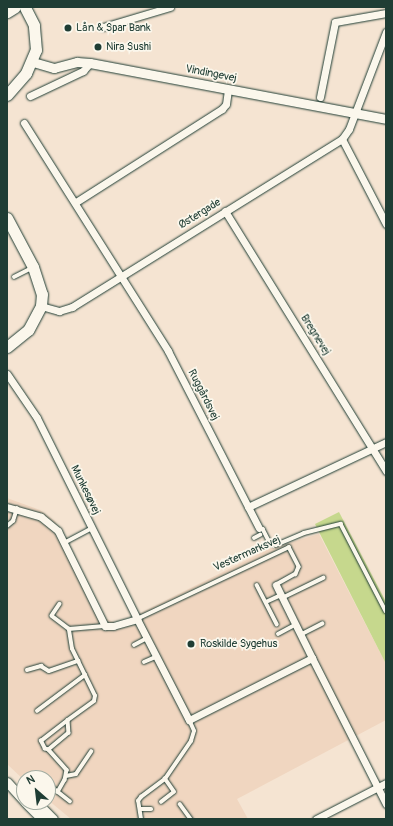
<!DOCTYPE html>
<meta charset="utf-8">
<style>
body{margin:0}
#map{position:relative;width:393px;height:826px;overflow:hidden;background:#f5e4d2;font-family:Pangolin,sans-serif}
div>[style]{position:absolute}
.built>*{inset:0;background:#f0d6c0}
.green>*{inset:0;background:#c6d88d}
.roads{filter:drop-shadow(0 0 1px #1f3d34) drop-shadow(0 0 1px #1f3d34)}
.service>*{height:3.5px;margin:-1.75px;padding:0 1.75px;transform-origin:1.75px;border-radius:1.75px;background:#fbf7ec}
.minor>*{height:7px;margin:-3.5px;padding:0 3.5px;transform-origin:3.5px;border-radius:3.5px;background:#fbf7ec}
.tertiary>*{height:9px;margin:-4.5px;padding:0 4.5px;transform-origin:4.5px;border-radius:4.5px;background:#fbf7ec}
.secondary>*{height:11px;margin:-5.5px;padding:0 5.5px;transform-origin:5.5px;border-radius:5.5px;background:#fbf7ec}
.dots>*{width:11px;height:11px;translate:-50% -50%;box-sizing:border-box;border:2px solid #fbf7ec;border-radius:50%}
span{translate:-50% -50%;white-space:nowrap;text-align:center;line-height:1.15;-webkit-text-stroke:3.5px #fbf7ec;paint-order:stroke}
.poi-label{font-size:11px;color:#1f3d34}
.left{translate:0 -50%;text-align:left}
.street-label{font-size:11px;color:#1f3d34}
.frame{position:absolute;inset:0;border:8px solid #1f3d34;pointer-events:none}
.north{position:absolute;left:16px;top:770px;width:40px;height:40px;box-sizing:border-box;background:#fbf7ec;border:1px solid #a3ada2;border-radius:50%;rotate:332deg;font-size:11px;font-weight:700;line-height:16px;text-align:center;color:#1f3d34}
.north::after{content:'';display:block;margin:auto;width:14px;height:18px;background:#1f3d34;clip-path:polygon(50% 0,100% 100%,50% 72%,0 100%)}
</style>
<div id="map">
<div class="built">
<div style="clip-path:polygon(7px 498px,40px 510px,55px 521px,105px 618px,118px 624px,269px 549px,319px 534px,386px 664px,386px 720px,237px 799px,248px 819px,71px 819px,48px 800px,48px 778px,24px 780px,7px 764px)"></div>
</div>
<div class="green">
<div style="clip-path:polygon(339px 512px,386px 602px,386px 664px,315px 524px)"></div>
</div>
<div class="roads">
<div class="service">
<div style="left:14px;top:277px;width:20px;rotate:-27deg"></div>
<div style="left:7px;top:526px;width:8px;rotate:-40deg"></div>
<div style="left:13px;top:521px;width:13px;rotate:-72deg"></div>
<div style="left:259px;top:528px;width:4px;rotate:14deg"></div>
<div style="left:263px;top:529px;width:16px;rotate:63deg"></div>
<div style="left:270px;top:543px;width:6px;rotate:18deg"></div>
<div style="left:276px;top:545px;width:30px;rotate:-23deg"></div>
<div style="left:304px;top:533px;width:38px;rotate:-14deg"></div>
<div style="left:341px;top:524px;width:98px;rotate:62.7deg"></div>
<div style="left:254px;top:538px;width:7px;rotate:-27deg"></div>
<div style="left:64px;top:543px;width:32px;rotate:-28deg"></div>
<div style="left:257px;top:585px;width:44px;rotate:62.9deg"></div>
<div style="left:282px;top:598px;width:46px;rotate:-26deg"></div>
<div style="left:266px;top:602px;width:17px;rotate:-25deg"></div>
<div style="left:60px;top:604px;width:14px;rotate:124deg"></div>
<div style="left:52px;top:616px;width:21px;rotate:37deg"></div>
<div style="left:69px;top:629px;width:35px;rotate:-5deg"></div>
<div style="left:137px;top:619px;width:168px;rotate:-25.3deg"></div>
<div style="left:289px;top:547px;width:22px;rotate:63deg"></div>
<div style="left:299px;top:567px;width:8px;rotate:113deg"></div>
<div style="left:296px;top:574px;width:23px;rotate:151deg"></div>
<div style="left:278px;top:634px;width:19px;rotate:-28deg"></div>
<div style="left:300px;top:635px;width:25px;rotate:-27deg"></div>
<div style="left:134px;top:645px;width:15px;rotate:-28deg"></div>
<div style="left:144px;top:662px;width:13px;rotate:-23deg"></div>
<div style="left:27px;top:670px;width:15px;rotate:-16deg"></div>
<div style="left:41px;top:666px;width:9px;rotate:32deg"></div>
<div style="left:49px;top:671px;width:31px;rotate:-19deg"></div>
<div style="left:37px;top:711px;width:60px;rotate:-36.9deg"></div>
<div style="left:68px;top:720px;width:13px;rotate:86deg"></div>
<div style="left:69px;top:733px;width:26px;rotate:140deg"></div>
<div style="left:49px;top:750px;width:4px;rotate:-166deg"></div>
<div style="left:45px;top:749px;width:9px;rotate:-117deg"></div>
<div style="left:41px;top:741px;width:34px;rotate:-38deg"></div>
<div style="left:68px;top:720px;width:32px;rotate:-36deg"></div>
<div style="left:94px;top:701px;width:5px;rotate:-79deg"></div>
<div style="left:95px;top:696px;width:52px;rotate:-116.1deg"></div>
<div style="left:72px;top:649px;width:20px;rotate:-99deg"></div>
<div style="left:49px;top:750px;width:27px;rotate:48deg"></div>
<div style="left:67px;top:770px;width:10px;rotate:101deg"></div>
<div style="left:65px;top:780px;width:14px;rotate:120deg"></div>
<div style="left:66px;top:776px;width:10px;rotate:-11deg"></div>
<div style="left:76px;top:774px;width:27px;rotate:-56deg"></div>
<div style="left:48px;top:784px;width:28px;rotate:38deg"></div>
<div style="left:161px;top:802px;width:16px;rotate:-38deg"></div>
<div style="left:174px;top:792px;width:16px;rotate:-125deg"></div>
<div style="left:180px;top:804px;width:19px;rotate:54deg"></div>
<div style="left:140px;top:809px;width:11px"></div>
<div style="left:141px;top:819px;width:18px;rotate:-99deg"></div>
<div style="left:138px;top:801px;width:5px;rotate:-53deg"></div>
<div style="left:141px;top:797px;width:30px;rotate:-37deg"></div>
<div style="left:165px;top:779px;width:46px;rotate:-55.6deg"></div>
<div style="left:191px;top:741px;width:10px;rotate:-73deg"></div>
<div style="left:194px;top:731px;width:12px;rotate:-114deg"></div>
</div>
<div class="minor">
<div style="left:103px;top:27px;width:70px;rotate:-16.6deg"></div>
<div style="left:30px;top:96px;width:59px;rotate:-25.3deg"></div>
<div style="left:83px;top:71px;width:11px;rotate:-49deg"></div>
<div style="left:320px;top:97px;width:76px;rotate:-78.7deg"></div>
<div style="left:335px;top:22px;width:52px;rotate:-10deg"></div>
<div style="left:24px;top:123px;width:270px;rotate:57.7deg"></div>
<div style="left:168px;top:351px;width:199px;rotate:62.8deg"></div>
<div style="left:342px;top:139px;width:96px;rotate:62.6deg"></div>
<div style="left:76px;top:202px;width:173px;rotate:-32.5deg"></div>
<div style="left:222px;top:109px;width:6px;rotate:-51deg"></div>
<div style="left:226px;top:104px;width:14px;rotate:-82deg"></div>
<div style="left:225px;top:211px;width:306px;rotate:58.2deg"></div>
<div style="left:41px;top:306px;width:19px;rotate:16deg"></div>
<div style="left:59px;top:311px;width:14px;rotate:-17deg"></div>
<div style="left:72px;top:307px;width:318px;rotate:-31.9deg"></div>
<div style="left:342px;top:139px;width:12px;rotate:-55deg"></div>
<div style="left:349px;top:129px;width:104px;rotate:-69.1deg"></div>
<div style="left:7px;top:374px;width:53px;rotate:55.7deg"></div>
<div style="left:37px;top:418px;width:225px;rotate:63.5deg"></div>
<div style="left:7px;top:507px;width:35px;rotate:16deg"></div>
<div style="left:41px;top:517px;width:22px;rotate:39deg"></div>
<div style="left:58px;top:531px;width:106px;rotate:63.7deg"></div>
<div style="left:105px;top:626px;width:8px"></div>
<div style="left:113px;top:626px;width:25px;rotate:-16deg"></div>
<div style="left:137px;top:619px;width:114px;rotate:62.8deg"></div>
<div style="left:189px;top:720px;width:138px;rotate:-26.8deg"></div>
<div style="left:312px;top:658px;width:164px;rotate:63.1deg"></div>
<div style="left:248px;top:507px;width:153px;rotate:-25.2deg"></div>
<div style="left:276px;top:585px;width:81px;rotate:63.7deg"></div>
<div style="left:316px;top:819px;width:79px;rotate:-27.2deg"></div>
</div>
<div class="tertiary">
<div style="left:33px;top:62px;width:22px;rotate:16deg"></div>
<div style="left:54px;top:68px;width:24px;rotate:-15deg"></div>
<div style="left:77px;top:62px;width:13px;rotate:4deg"></div>
<div style="left:90px;top:63px;width:301px;rotate:10.7deg"></div>
<div style="left:7px;top:782px;width:25px;rotate:48deg"></div>
<div style="left:25px;top:802px;width:24px;rotate:45deg"></div>
<div style="left:36px;top:802px;width:24px;rotate:45deg"></div>
</div>
<div class="secondary">
<div style="left:7px;top:12px;width:9px;rotate:-32deg"></div>
<div style="left:7px;top:95px;width:29px;rotate:-49deg"></div>
<div style="left:26px;top:73px;width:25px;rotate:-67deg"></div>
<div style="left:36px;top:50px;width:25px;rotate:-95deg"></div>
<div style="left:34px;top:25px;width:20px;rotate:-117deg"></div>
<div style="left:7px;top:218px;width:55px;rotate:62deg"></div>
<div style="left:33px;top:267px;width:28px;rotate:72deg"></div>
<div style="left:42px;top:294px;width:12px;rotate:95deg"></div>
<div style="left:41px;top:306px;width:27px;rotate:118deg"></div>
<div style="left:28px;top:330px;width:27px;rotate:141deg"></div>
</div>
</div>
<div class="dots">
<div style="left:68px;top:28px;background:#1f3d34"></div>
<div style="left:98px;top:47px;background:#1f3d34"></div>
<div style="left:191px;top:644px;background:#1f3d34"></div>
</div>
<div class="poi-label">
<span class="left" style="left:76px;top:28px">Lån &amp; Spar Bank</span>
<span class="left" style="left:106px;top:47px">Nira Sushi</span>
<span class="left" style="left:200px;top:644px">Roskilde Sygehus</span>
</div>
<div class="street-label">
<span style="left:211px;top:74px;rotate:11deg">Vindingevej</span>
<span style="left:200px;top:214px;rotate:-32deg">Østergade</span>
<span style="left:315px;top:335px;rotate:58deg">Bregnevej</span>
<span style="left:203px;top:395px;rotate:63deg">Ruggårdsvej</span>
<span style="left:85px;top:490px;rotate:64deg">Munkesøvej</span>
<span style="left:247px;top:554px;rotate:-24deg">Vestermarksvej</span>
</div>
<div class="frame"></div>
<div class="north">N</div>
</div>
